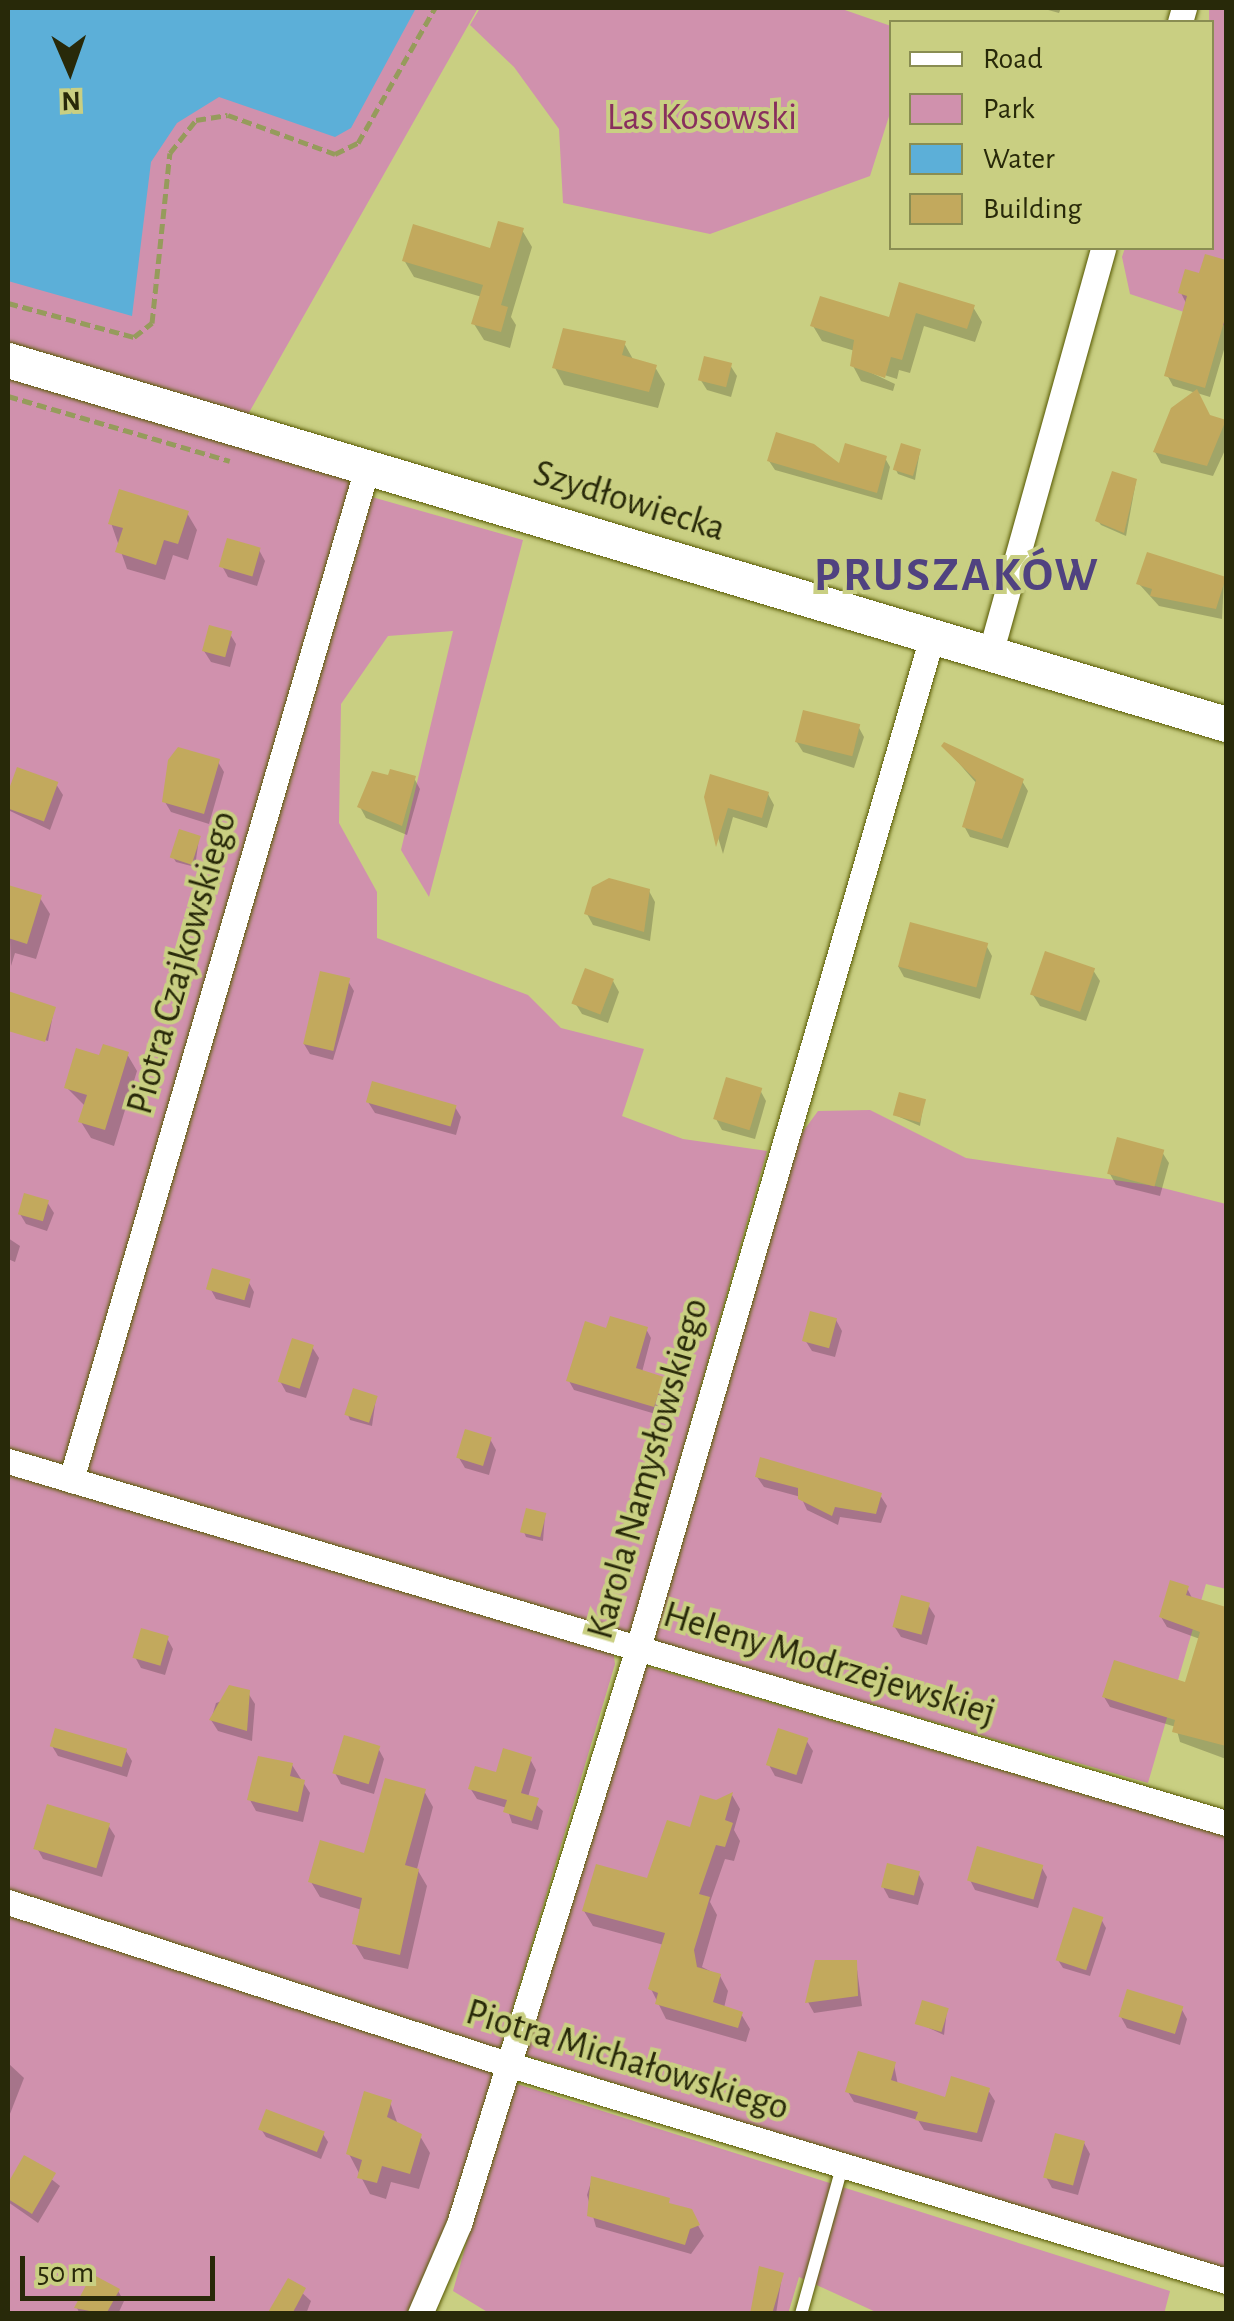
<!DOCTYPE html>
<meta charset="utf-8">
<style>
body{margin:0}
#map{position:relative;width:1234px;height:2321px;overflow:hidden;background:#c9cf82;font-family:"Alegreya Sans",sans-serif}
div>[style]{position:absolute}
.green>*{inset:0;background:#d091ad}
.water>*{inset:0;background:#5cafd8}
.shadow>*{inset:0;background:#0003}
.building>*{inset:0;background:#c2a95d;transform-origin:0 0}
.path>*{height:5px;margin-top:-2.5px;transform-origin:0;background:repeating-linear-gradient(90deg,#969b5c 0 10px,transparent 0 15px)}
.roads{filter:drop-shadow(0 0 2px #565800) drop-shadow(0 0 2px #565800)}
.lane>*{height:12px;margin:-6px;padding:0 6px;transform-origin:6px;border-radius:6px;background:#fff}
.street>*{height:25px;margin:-12.5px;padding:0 12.5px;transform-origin:12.5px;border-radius:12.5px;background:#fff}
.secondary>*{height:35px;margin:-17.5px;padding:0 17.5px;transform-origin:17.5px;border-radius:17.5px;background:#fff}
span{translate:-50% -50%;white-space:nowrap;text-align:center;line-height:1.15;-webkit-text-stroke:8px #c9cf82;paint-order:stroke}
.park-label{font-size:38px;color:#882f5d}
.street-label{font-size:38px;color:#282909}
.district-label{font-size:48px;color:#504280;font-weight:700;letter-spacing:2.5px}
.frame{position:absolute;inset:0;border:10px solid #282909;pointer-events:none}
.legend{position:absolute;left:889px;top:20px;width:325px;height:230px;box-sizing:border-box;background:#c9cf82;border:2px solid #898d52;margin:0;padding:12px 18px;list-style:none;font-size:30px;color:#282909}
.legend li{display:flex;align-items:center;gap:20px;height:50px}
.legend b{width:50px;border:2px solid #898d52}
.north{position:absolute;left:20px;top:20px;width:100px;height:100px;-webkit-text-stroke:8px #c9cf82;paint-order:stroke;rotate:178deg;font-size:28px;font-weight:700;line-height:40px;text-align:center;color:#282909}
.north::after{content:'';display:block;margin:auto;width:35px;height:45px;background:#282909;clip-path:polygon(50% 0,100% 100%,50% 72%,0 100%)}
.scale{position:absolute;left:20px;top:2256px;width:195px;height:45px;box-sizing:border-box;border:5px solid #282909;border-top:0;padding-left:12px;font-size:30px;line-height:35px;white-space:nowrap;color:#282909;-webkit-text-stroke:8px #c9cf82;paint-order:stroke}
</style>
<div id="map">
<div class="green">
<div style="clip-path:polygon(8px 8px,478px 8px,242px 425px,363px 460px,62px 1468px,613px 1649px,615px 1664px,435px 2269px,406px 2313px,8px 2314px)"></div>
<div style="clip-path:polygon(480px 8px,839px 8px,891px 26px,891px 110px,870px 176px,710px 234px,563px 203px,559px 129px,514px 67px,470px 25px)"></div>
<div style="clip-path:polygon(1209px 8px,1226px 8px,1226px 326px,1130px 294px,1122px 257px,1125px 248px,1212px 248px)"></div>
<div style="clip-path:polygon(372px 497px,523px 540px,429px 897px,401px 850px,453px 631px,388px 636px,341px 704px,339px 823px,377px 892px,377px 938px,528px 995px,561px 1028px,644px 1049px,622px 1116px,683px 1139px,767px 1151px,631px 1634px,85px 1474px)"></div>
<div style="clip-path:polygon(870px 1110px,966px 1158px,1155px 1186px,1226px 1204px,1226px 1589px,1206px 1584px,1148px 1783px,648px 1640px,788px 1152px,818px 1111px)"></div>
<div style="clip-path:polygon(642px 1665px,1226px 1836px,1226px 2274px,521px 2054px)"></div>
<div style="clip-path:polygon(511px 2082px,1170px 2291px,1164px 2314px,878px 2313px,799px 2277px,788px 2314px,489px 2313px,453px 2291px)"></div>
</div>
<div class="water">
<div style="clip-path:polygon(8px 8px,416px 8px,351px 128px,335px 137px,219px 97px,177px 123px,151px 162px,132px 316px,8px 281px)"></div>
</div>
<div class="shadow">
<div style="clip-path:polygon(1041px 8px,1061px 8px,1059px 13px)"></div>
<div style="clip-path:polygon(522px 230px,532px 247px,511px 317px,516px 325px,510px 348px,484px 340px,474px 324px,482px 297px,414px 277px,404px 260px,492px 251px)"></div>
<div style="clip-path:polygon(1207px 257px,1226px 263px,1226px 343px,1210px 397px,1197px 393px,1210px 418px,1226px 423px,1226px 448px,1213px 476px,1161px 463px,1155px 452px,1196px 393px,1173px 386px,1167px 375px,1187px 305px,1181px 293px,1201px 276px)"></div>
<div style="clip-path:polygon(901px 285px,973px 307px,982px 322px,975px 342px,924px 326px,910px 373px,899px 370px,897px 379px,859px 367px,895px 384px,893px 391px,861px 381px,853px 366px,855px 351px,822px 341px,813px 326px,891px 320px)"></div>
<div style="clip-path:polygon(624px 343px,634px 361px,655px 367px,665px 384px,658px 408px,564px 385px,555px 368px)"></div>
<div style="clip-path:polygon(730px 365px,737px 376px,731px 397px,707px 390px,700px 379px)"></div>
<div style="clip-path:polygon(920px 451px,915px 480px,898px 474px,896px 470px)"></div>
<div style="clip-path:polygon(885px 458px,890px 467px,882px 500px,775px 470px,769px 461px,840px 467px)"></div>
<div style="clip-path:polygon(1136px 481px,1126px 536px,1101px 525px,1098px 521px)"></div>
<div style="clip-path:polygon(187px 513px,197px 530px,188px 560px,173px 555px,165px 580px,127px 569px,111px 523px)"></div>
<div style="clip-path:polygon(259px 550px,265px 561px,257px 586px,228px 577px,222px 566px)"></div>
<div style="clip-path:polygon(1224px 579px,1222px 619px,1159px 606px,1139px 584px)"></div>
<div style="clip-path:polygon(230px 634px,236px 644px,230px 667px,211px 662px,204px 651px)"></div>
<div style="clip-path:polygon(858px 726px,864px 737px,854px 768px,803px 752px,796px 741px)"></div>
<div style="clip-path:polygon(944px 746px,1022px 781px,1028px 791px,1008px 848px,970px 837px,964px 826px,977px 784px)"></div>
<div style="clip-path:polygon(218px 762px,224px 772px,209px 824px,171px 812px,165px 802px)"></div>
<div style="clip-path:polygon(18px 770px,56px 784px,63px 795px,50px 830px,8px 810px)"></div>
<div style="clip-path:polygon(414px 778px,420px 789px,407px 835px,366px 818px,360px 807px)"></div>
<div style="clip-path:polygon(768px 794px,774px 805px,767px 828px,733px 817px,723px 854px,706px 797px)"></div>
<div style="clip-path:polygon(199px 838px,195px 867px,176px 862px,173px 857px)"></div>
<div style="clip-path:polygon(8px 887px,40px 898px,50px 914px,36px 959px,15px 953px,11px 966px)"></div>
<div style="clip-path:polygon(649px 891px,655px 902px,650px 941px,593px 925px,587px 914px)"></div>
<div style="clip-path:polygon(986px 945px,992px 956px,980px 999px,904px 977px,898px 966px)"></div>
<div style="clip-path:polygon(1093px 970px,1100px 981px,1086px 1021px,1040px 1006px,1033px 995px)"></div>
<div style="clip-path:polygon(348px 981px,354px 991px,333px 1060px,310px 1054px,304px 1044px)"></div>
<div style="clip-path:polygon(613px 981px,619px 992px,608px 1023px,582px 1014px,575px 1003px)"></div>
<div style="clip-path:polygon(8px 994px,54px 1009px,48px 1041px,8px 1028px)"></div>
<div style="clip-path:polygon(127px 1054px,137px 1071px,114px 1146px,91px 1138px,81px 1122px,86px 1107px,67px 1088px,101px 1058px)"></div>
<div style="clip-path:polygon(760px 1090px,766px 1101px,755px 1139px,722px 1130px,716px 1119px)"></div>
<div style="clip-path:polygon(368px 1102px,455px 1107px,461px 1117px,456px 1135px,375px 1113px)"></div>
<div style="clip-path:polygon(924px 1102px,920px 1126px,895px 1115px)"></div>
<div style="clip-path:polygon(1162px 1152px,1169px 1163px,1160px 1196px,1116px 1185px,1110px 1174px)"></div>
<div style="clip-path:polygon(47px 1202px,54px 1213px,47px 1231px,26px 1224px,20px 1214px)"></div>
<div style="clip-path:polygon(8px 1238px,20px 1246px,15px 1262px,8px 1259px)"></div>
<div style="clip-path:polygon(248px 1281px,254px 1292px,250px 1308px,216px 1299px,210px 1288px)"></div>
<div style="clip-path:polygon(836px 1320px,842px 1331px,835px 1357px,812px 1351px,805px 1340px)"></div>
<div style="clip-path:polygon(646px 1329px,651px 1338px,642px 1372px,662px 1379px,667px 1388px,659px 1415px,574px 1390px,569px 1381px,608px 1331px)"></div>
<div style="clip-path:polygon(312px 1347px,319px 1358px,306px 1398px,286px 1392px,280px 1381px)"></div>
<div style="clip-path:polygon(376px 1398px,372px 1426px,350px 1420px,348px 1415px)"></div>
<div style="clip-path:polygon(490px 1439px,496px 1450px,489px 1475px,465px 1468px,459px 1458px)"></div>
<div style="clip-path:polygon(757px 1477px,880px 1495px,887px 1506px,881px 1523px,840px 1517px,838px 1525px,807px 1510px,801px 1497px,764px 1487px)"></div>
<div style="clip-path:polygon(545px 1515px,543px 1541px,526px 1537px,524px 1532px)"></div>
<div style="clip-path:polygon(1187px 1588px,1193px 1600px,1226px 1610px,1226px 1759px,1180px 1742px,1176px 1727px,1110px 1707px,1104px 1697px,1187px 1685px,1200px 1639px,1167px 1627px,1161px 1617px)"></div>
<div style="clip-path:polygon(928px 1605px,935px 1616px,927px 1645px,901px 1637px,894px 1626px)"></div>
<div style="clip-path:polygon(167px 1638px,173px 1649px,165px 1675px,141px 1668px,135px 1657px)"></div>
<div style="clip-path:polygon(248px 1693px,255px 1704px,252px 1741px,218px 1731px,211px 1720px,216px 1703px)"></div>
<div style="clip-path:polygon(806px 1740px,813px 1751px,802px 1784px,775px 1776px,769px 1765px)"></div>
<div style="clip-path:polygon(52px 1746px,126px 1751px,132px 1761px,127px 1777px,58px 1756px)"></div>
<div style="clip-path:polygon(378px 1748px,384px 1759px,374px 1794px,341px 1784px,335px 1773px)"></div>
<div style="clip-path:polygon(530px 1759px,536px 1770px,528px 1797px,543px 1811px,538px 1830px,512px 1823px,507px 1808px,477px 1799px,470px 1788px)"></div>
<div style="clip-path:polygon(292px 1765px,310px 1793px,303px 1822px,256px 1811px,250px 1800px)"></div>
<div style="clip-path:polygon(424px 1791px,433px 1807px,417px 1869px,427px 1886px,408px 1969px,364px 1959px,355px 1944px,362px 1910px,320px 1897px,311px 1882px,366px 1856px)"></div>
<div style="clip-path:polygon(732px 1795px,740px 1809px,734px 1830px,740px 1841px,734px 1861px,725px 1859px,710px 1902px,717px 1915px,702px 1967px,720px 1976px,728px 1991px,724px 2008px,741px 2014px,750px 2029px,746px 2042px,666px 2019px,651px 1989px,664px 1945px,593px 1926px,584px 1911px,649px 1882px,716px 1803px)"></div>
<div style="clip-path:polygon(108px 1825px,115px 1836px,102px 1877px,43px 1859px,37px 1848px)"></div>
<div style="clip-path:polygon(1042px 1868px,1047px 1877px,1038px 1908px,975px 1890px,970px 1880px)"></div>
<div style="clip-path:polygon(918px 1873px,924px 1884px,918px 1905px,889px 1898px,883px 1887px)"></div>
<div style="clip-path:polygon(1101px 1919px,1106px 1928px,1090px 1976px,1063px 1968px,1058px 1960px)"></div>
<div style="clip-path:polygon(856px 1962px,862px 2006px,814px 2013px,808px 2002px)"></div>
<div style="clip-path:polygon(1181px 2008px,1187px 2019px,1180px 2045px,1127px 2028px,1121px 2017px)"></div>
<div style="clip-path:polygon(947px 2010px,944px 2035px,918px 2023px)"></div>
<div style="clip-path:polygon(8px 2063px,24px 2078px,8px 2119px)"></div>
<div style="clip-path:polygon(894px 2065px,898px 2085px,946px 2100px,988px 2090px,995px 2101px,982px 2142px,924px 2130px,918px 2120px,854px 2102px,848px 2092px)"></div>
<div style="clip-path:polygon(390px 2102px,398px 2125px,420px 2136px,430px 2153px,419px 2189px,391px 2182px,386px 2199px,370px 2194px,349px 2154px)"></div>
<div style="clip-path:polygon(261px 2129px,323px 2134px,328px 2142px,321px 2159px,266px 2137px)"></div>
<div style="clip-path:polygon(1084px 2143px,1090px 2154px,1078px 2195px,1052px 2188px,1046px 2177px)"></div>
<div style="clip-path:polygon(25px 2158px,60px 2186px,38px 2223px,8px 2202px,8px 2188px)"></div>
<div style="clip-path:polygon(592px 2179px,690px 2211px,704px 2236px,691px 2254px,596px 2227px,587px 2195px)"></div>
<div style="clip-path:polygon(782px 2276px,776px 2314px,752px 2314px)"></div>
<div style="clip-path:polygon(289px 2281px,311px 2301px,306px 2314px,270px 2314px)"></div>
<div style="clip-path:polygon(118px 2291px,124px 2301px,118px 2314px,80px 2314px,77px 2308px)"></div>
</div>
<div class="building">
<div style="clip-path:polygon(498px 221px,524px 228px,501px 305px,508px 307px,501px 332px,471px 324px,483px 285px,402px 261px,413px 224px,490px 248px)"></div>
<div style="clip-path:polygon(1205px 254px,1226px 260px,1226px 315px,1205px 388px,1164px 376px,1187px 296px,1178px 293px,1185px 269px,1199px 273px)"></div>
<div style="clip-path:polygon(899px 282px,975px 305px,967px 329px,916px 313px,902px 360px,891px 357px,885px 378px,850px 366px,854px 340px,810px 326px,820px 296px,889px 317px)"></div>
<div style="clip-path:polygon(563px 328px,626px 341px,622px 355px,657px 365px,649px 392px,552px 368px)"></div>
<div style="left:704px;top:356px;width:29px;height:25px;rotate:14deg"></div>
<div style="clip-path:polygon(1197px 389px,1210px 415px,1226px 420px,1207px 466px,1153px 452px,1171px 408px)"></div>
<div style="clip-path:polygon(776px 432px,814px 444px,839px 463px,845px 443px,887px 456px,877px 493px,767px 461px)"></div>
<div style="left:901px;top:443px;width:21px;height:28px;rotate:17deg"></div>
<div style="clip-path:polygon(1112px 471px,1137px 479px,1124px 533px,1095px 521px)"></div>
<div style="clip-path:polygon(119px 489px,189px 511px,178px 544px,164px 540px,156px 565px,115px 552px,123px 528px,108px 524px)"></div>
<div style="left:227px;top:538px;width:35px;height:30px;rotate:16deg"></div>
<div style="clip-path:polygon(1147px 552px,1226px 577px,1216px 609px,1150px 596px,1152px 589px,1136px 584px)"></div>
<div style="left:209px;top:625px;width:24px;height:27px;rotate:15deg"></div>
<div style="left:803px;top:710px;width:59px;height:33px;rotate:14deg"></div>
<div style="clip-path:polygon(944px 742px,1024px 779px,1002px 839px,962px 827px,976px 780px,941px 746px)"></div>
<div style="clip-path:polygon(178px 747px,220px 759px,204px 814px,162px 802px,168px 760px)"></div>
<div style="left:17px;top:767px;width:44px;height:42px;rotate:20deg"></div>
<div style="clip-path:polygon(390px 769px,416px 776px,402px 826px,357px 807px,372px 771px,388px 775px)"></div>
<div style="clip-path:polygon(710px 774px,769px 792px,762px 818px,728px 808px,716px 847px,704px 797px)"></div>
<div style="left:179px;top:829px;width:23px;height:30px;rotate:18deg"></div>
<div style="clip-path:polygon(609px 878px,650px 889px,644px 932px,584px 914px,592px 887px)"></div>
<div style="clip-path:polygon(8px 885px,42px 895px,27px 944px,8px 938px)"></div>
<div style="left:910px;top:922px;width:81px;height:46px;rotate:15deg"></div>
<div style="left:1045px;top:951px;width:53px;height:46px;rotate:19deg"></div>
<div style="left:585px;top:968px;width:31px;height:38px;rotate:21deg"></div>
<div style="left:320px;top:971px;width:31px;height:75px;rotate:13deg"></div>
<div style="clip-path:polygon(8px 991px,56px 1007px,45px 1042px,8px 1031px)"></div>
<div style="clip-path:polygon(103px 1044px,129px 1052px,105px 1130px,78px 1122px,87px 1095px,64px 1088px,76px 1048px,99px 1055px)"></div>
<div style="left:726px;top:1077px;width:38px;height:44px;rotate:17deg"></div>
<div style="left:372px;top:1081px;width:88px;height:22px;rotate:16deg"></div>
<div style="left:899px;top:1092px;width:28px;height:24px;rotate:15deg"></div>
<div style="left:1117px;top:1137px;width:49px;height:38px;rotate:15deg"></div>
<div style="left:24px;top:1193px;width:26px;height:22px;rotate:16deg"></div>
<div style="left:212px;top:1268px;width:40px;height:22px;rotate:16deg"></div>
<div style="left:810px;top:1311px;width:28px;height:31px;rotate:15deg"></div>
<div style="clip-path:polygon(610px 1316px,648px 1327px,636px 1368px,664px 1377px,654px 1407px,566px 1381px,585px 1321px,606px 1328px)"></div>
<div style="left:292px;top:1338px;width:23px;height:46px;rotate:18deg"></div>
<div style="left:353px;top:1388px;width:26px;height:28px;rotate:18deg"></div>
<div style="left:465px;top:1429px;width:28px;height:30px;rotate:17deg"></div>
<div style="clip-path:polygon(760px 1457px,882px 1493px,876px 1514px,835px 1507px,832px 1516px,798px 1499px,798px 1488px,755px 1477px)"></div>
<div style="left:526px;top:1508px;width:21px;height:25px;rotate:14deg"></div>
<div style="clip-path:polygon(1170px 1580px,1189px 1586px,1186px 1595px,1226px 1607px,1226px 1746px,1172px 1732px,1175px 1720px,1102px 1697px,1114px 1660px,1185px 1682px,1200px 1632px,1159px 1617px)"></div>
<div style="left:901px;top:1595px;width:30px;height:33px;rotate:15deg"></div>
<div style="left:141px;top:1628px;width:29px;height:31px;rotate:16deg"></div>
<div style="clip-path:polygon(229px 1685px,250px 1690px,247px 1731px,209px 1720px)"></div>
<div style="left:55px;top:1728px;width:75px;height:19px;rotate:16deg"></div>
<div style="left:778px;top:1728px;width:32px;height:39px;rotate:18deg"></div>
<div style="left:344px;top:1735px;width:38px;height:40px;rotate:17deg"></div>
<div style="clip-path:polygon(503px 1748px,532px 1757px,521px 1793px,539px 1798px,532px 1821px,503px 1812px,507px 1800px,468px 1789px,475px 1766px,496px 1772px)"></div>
<div style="clip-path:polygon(258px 1756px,293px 1763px,290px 1776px,305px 1780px,298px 1812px,247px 1800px)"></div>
<div style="clip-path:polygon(385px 1778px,426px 1789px,405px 1865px,419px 1869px,400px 1955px,352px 1944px,362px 1898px,308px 1882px,320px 1840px,364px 1853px)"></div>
<div style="clip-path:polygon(733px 1792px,725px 1820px,733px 1823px,725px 1847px,716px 1845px,699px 1894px,710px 1897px,694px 1950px,697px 1967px,721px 1974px,713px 2002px,743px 2012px,738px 2028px,655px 2004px,658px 1993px,648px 1989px,665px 1933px,582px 1911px,596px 1864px,647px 1878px,667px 1820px,690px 1827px,700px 1795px,716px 1800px)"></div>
<div style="left:47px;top:1804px;width:66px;height:47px;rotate:17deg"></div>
<div style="left:977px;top:1846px;width:69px;height:36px;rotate:16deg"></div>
<div style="left:887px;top:1863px;width:34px;height:25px;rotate:14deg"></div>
<div style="left:1073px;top:1907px;width:32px;height:56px;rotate:18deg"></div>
<div style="clip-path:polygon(815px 1960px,857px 1960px,858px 1996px,805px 2003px)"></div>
<div style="left:1127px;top:1989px;width:59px;height:29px;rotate:17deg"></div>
<div style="left:922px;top:2000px;width:28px;height:25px;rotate:17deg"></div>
<div style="clip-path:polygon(858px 2051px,896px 2062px,891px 2080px,945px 2097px,951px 2076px,990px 2088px,977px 2133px,915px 2120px,918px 2112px,845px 2092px)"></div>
<div style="clip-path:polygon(364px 2091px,392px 2100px,387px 2117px,422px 2134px,410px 2174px,382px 2166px,377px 2183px,357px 2178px,362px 2160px,346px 2154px)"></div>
<div style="left:266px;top:2109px;width:63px;height:22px;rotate:21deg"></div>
<div style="left:1055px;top:2133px;width:31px;height:46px;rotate:15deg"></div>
<div style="clip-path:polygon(24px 2155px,56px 2173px,32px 2214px,8px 2199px,8px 2183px)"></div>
<div style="clip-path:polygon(591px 2176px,670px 2198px,669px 2203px,692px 2209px,700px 2225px,690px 2229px,685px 2245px,587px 2216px)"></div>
<div style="clip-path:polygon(759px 2266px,784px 2273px,772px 2314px,750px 2314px)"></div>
<div style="clip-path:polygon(92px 2274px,120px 2289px,106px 2314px,74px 2308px)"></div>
<div style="clip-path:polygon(288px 2278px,306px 2288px,292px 2314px,267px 2314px)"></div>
</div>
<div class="path">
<div style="left:8px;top:303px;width:131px;rotate:15.1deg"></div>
<div style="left:134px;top:337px;width:23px;rotate:-38deg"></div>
<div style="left:152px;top:323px;width:171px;rotate:-84deg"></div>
<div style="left:170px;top:153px;width:42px;rotate:-51.8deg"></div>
<div style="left:196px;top:120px;width:32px;rotate:-9deg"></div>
<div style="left:228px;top:115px;width:114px;rotate:20deg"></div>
<div style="left:335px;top:154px;width:25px;rotate:-26deg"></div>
<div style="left:358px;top:143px;width:155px;rotate:-60.3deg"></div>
<div style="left:8px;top:396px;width:231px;rotate:16.3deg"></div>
</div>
<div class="roads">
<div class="lane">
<div style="left:801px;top:2314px;width:153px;rotate:-74.4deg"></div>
</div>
<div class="street">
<div style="left:1180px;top:22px;width:15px;rotate:-74deg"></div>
<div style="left:990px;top:654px;width:421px;rotate:-74.4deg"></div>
<div style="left:8px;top:1461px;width:1271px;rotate:16.55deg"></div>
<div style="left:71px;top:1480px;width:1054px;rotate:-73.7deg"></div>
<div style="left:8px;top:1902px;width:525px;rotate:17.99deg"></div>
<div style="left:507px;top:2064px;width:751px;rotate:16.79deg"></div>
<div style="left:420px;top:2314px;width:98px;rotate:-66.6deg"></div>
<div style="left:459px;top:2224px;width:603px;rotate:-72.74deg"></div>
<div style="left:638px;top:1648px;width:1053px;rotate:-73.79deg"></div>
</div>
<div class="secondary">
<div style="left:8px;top:360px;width:1271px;rotate:16.64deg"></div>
</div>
</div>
<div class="park-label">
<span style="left:702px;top:119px">Las Kosowski</span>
</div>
<div class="street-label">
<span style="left:629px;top:502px;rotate:17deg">Szydłowiecka</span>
<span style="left:183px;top:963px;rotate:-74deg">Piotra Czajkowskiego</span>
<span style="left:649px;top:1469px;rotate:-74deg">Karola Namysłowskiego</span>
<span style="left:829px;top:1665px;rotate:17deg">Heleny Modrzejewskiej</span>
<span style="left:627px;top:2061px;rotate:17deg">Piotra Michałowskiego</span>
</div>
<div class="district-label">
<span style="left:957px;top:577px">PRUSZAKÓW</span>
</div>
<div class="frame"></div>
<ul class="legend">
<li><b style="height:12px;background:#fff"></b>Road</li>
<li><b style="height:28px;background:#d091ad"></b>Park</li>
<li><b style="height:28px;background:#5cafd8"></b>Water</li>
<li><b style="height:28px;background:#c2a95d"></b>Building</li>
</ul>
<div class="north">N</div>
<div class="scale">50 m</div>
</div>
